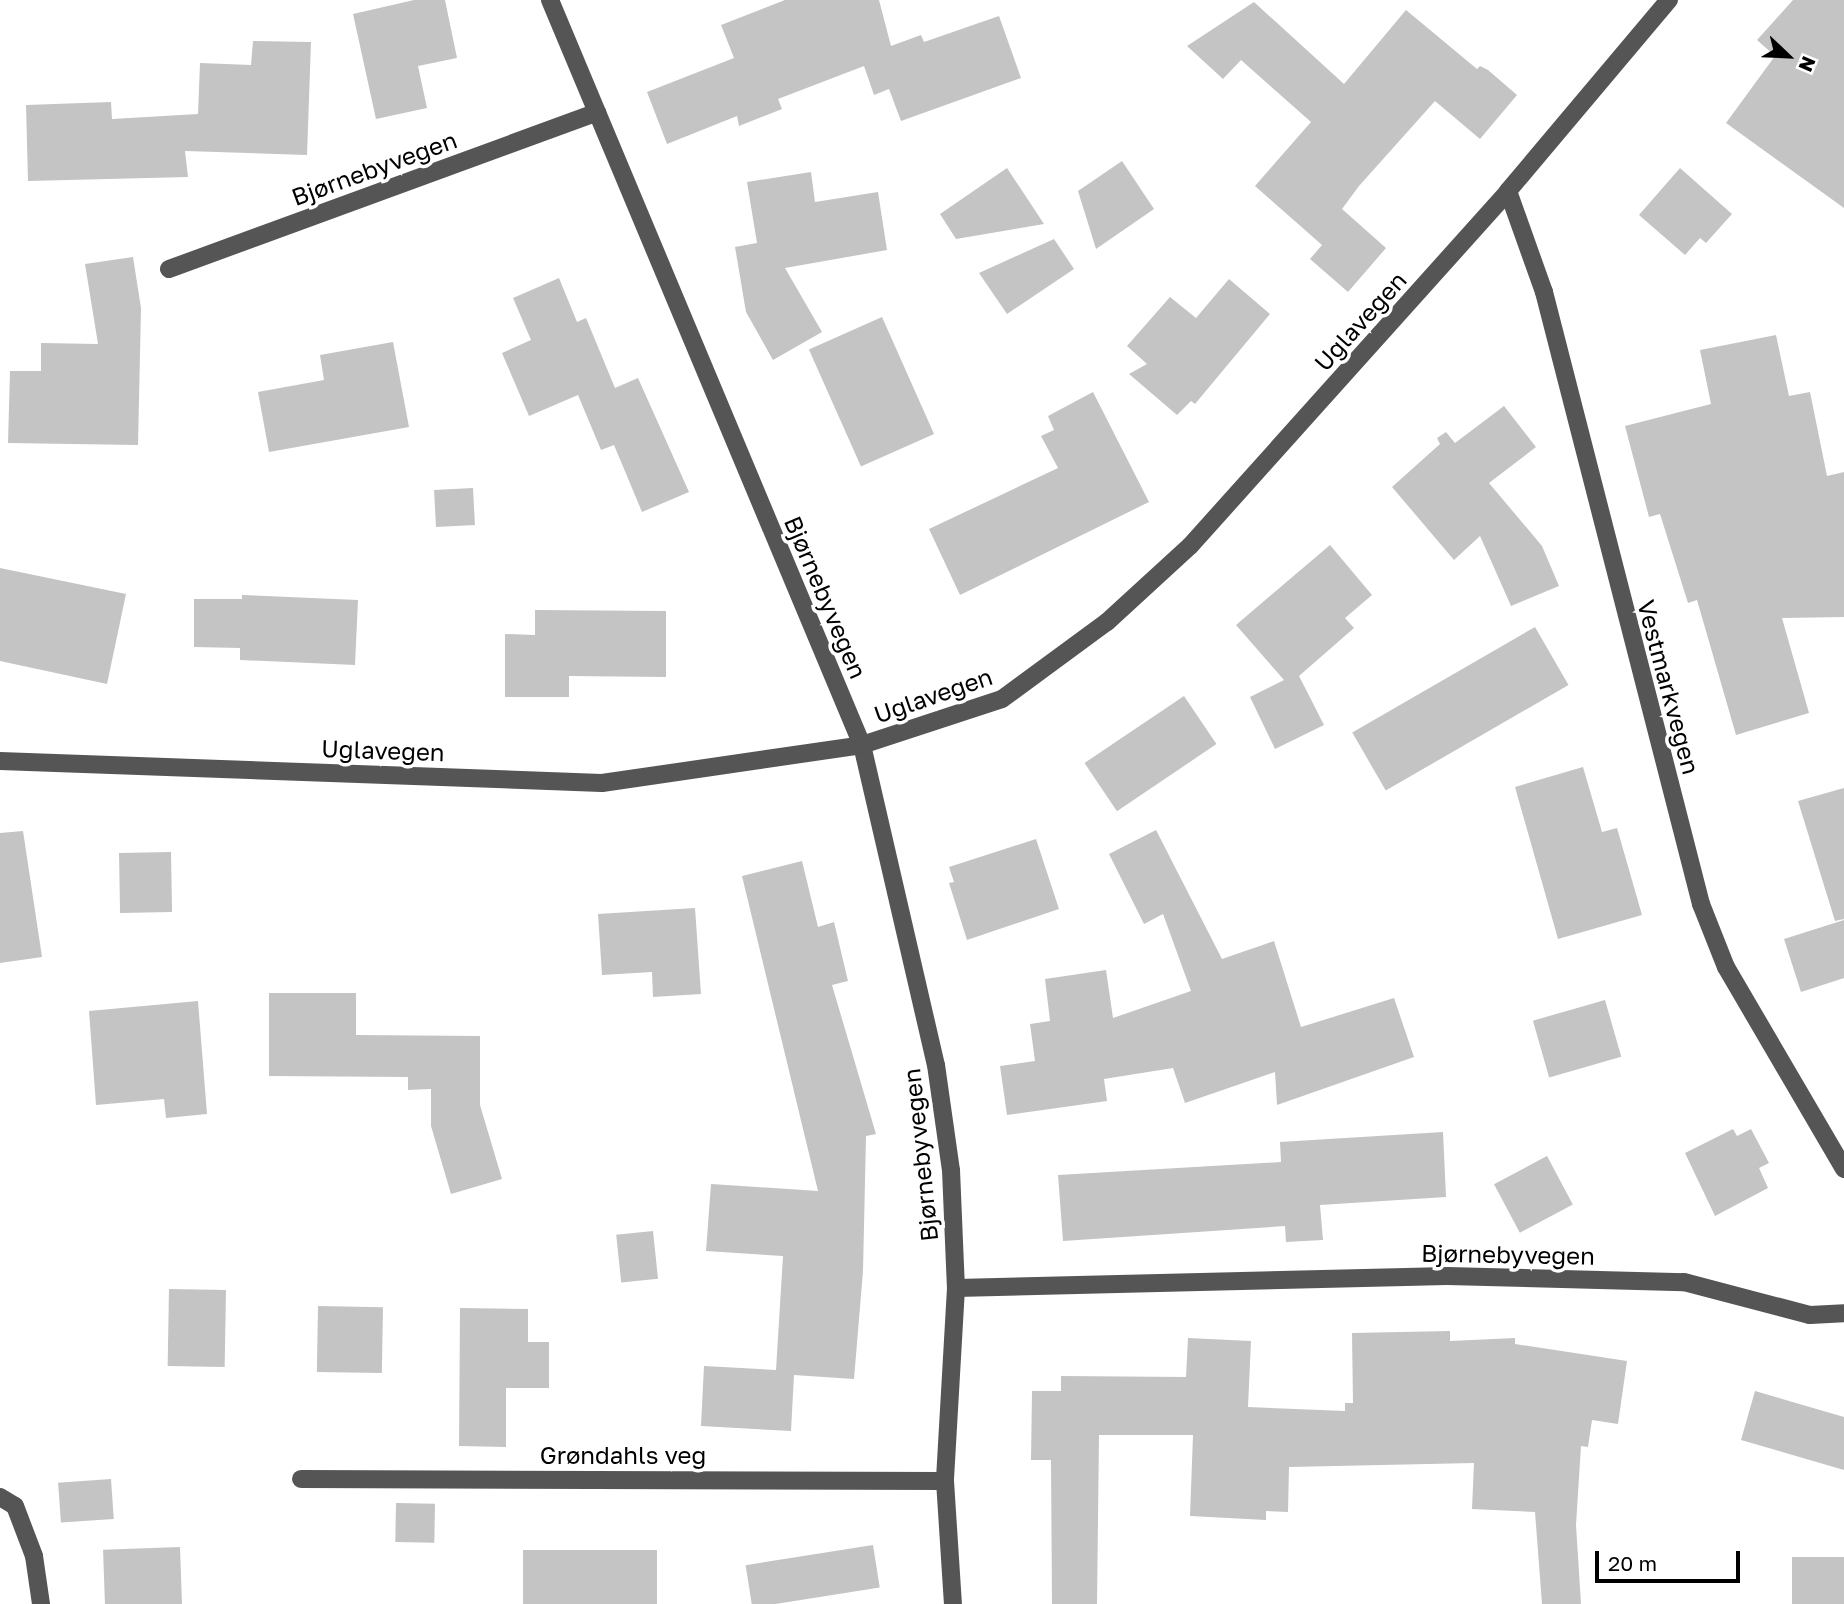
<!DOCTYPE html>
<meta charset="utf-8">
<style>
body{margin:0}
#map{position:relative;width:1844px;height:1604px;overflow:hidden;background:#fff;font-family:"Golos Text",sans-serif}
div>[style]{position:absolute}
.building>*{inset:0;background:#c4c4c4;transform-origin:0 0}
.minor>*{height:18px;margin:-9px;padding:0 9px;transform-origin:9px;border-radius:9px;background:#555}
span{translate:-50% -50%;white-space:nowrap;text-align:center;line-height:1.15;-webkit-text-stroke:7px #fff;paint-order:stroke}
.street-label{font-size:24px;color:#000}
.north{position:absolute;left:1753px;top:21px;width:70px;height:70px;-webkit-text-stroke:5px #fff;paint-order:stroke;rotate:113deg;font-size:19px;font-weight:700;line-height:28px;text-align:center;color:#000}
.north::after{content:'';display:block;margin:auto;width:24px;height:32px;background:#000;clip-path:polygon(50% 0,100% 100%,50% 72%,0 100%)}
.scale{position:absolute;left:1595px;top:1551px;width:145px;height:32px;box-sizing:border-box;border:4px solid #000;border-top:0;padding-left:9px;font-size:21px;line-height:24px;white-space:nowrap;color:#000;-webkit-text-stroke:5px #fff;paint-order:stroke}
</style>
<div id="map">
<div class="building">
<div style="clip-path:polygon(414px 0,445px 0,457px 58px,418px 66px,427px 108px,376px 119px,353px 14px)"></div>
<div style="clip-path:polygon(785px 0,879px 0,891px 46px,921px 35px,924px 42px,999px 16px,1021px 78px,901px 121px,889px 89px,874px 95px,864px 66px,778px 99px,782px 109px,739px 126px,737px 116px,667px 144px,647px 92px,734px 58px,721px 25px)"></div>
<div style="clip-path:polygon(1793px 0,1844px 0,1844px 208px,1726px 123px,1775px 56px,1757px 40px)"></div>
<div style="clip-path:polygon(1254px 2px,1344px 84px,1406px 10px,1477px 69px,1480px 66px,1488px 70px,1517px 95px,1480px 139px,1435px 101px,1359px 186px,1342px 209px,1386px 248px,1348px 292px,1310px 259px,1322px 245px,1255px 186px,1311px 122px,1241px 60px,1223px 79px,1187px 46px)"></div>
<div style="clip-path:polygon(253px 41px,311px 42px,307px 155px,185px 151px,188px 177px,28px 181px,26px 105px,111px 102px,112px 119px,198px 114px,200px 63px,251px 65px)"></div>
<div style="clip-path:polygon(1122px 161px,1154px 209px,1096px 249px,1078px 191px)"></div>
<div style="clip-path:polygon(1007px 168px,1044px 224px,956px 239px,940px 214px)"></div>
<div style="clip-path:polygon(1680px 168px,1732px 214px,1706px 243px,1700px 238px,1685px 255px,1639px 215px)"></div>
<div style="clip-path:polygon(811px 172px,815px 202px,878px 192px,887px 250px,785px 268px,822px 332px,773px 360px,746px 312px,735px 247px,757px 243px,747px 182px)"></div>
<div style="clip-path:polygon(1054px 239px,1074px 269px,1007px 314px,979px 273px)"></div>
<div style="clip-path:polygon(133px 257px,141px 308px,138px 445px,8px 443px,10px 371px,41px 371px,41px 343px,98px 344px,85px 264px)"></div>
<div style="clip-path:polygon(559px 278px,577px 322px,586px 318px,615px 388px,638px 378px,689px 492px,642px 512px,614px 445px,601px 450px,578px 395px,529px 416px,502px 353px,531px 340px,513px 298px)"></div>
<div style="clip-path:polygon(1229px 279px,1270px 314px,1195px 404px,1191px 401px,1177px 415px,1129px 374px,1147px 364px,1127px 346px,1170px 297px,1196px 318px)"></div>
<div style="left:882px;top:317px;width:128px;height:80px;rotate:66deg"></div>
<div style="clip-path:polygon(1776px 335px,1789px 396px,1810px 392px,1827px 476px,1844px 472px,1844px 617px,1782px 618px,1809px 713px,1736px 735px,1697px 600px,1688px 603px,1660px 514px,1649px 517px,1625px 426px,1711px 404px,1700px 350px)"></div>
<div style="clip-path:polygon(393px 342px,409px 427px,269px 452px,258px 392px,324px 380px,320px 355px)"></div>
<div style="clip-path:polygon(1093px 392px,1149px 502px,960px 595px,929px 529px,1058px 468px,1041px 436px,1054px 430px,1048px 416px)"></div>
<div style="clip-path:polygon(1504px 406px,1536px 447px,1489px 483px,1542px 546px,1559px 586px,1511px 606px,1480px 536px,1454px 560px,1392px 487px,1440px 444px,1437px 438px,1446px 432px,1455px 443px)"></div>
<div style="left:473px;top:488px;width:37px;height:39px;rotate:87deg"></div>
<div style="clip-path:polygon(1330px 545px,1372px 595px,1345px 618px,1354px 628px,1299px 676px,1324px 725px,1275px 749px,1250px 697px,1284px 680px,1236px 625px)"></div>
<div style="clip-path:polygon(0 568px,126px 594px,107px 684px,0 661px)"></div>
<div style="clip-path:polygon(242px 595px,358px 600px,355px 665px,240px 660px,240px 648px,194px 647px,194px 599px,242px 599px)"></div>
<div style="clip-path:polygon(535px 610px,666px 611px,666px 677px,569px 676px,569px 697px,505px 697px,505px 634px,535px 635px)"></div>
<div style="left:1535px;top:627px;width:67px;height:211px;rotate:60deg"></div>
<div style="left:1184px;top:696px;width:58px;height:120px;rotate:56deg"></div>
<div style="clip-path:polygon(1583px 767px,1602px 832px,1617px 828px,1642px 915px,1558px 939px,1515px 787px)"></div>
<div style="clip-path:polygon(1844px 788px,1844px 919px,1835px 921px,1798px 801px)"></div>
<div style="clip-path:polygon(1156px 830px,1222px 959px,1274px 941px,1301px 1027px,1394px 998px,1414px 1057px,1277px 1105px,1275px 1072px,1185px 1103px,1173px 1068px,1104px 1079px,1107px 1101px,1007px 1115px,1000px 1066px,1035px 1061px,1030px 1024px,1050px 1021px,1045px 979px,1106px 970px,1113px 1018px,1191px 991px,1163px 914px,1144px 924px,1109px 854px)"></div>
<div style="clip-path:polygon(23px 831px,42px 957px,0 963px,0 833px)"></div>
<div style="clip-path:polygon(1036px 839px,1059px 909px,967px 940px,949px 883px,954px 882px,949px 867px)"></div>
<div style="left:171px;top:852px;width:60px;height:52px;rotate:89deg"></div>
<div style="clip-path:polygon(802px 861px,818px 927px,834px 922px,848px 981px,832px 985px,876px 1134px,866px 1136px,863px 1271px,854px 1379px,794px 1375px,791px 1431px,701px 1426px,704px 1366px,776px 1370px,783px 1256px,706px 1251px,711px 1184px,818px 1191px,742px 876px)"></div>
<div style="clip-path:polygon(695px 908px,701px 994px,653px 997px,652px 972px,602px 975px,598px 914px)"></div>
<div style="clip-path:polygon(1844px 920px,1844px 978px,1801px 992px,1784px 939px)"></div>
<div style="clip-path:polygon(269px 993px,356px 993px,356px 1035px,480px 1036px,480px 1105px,502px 1179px,451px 1194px,431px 1126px,431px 1089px,408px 1090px,408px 1077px,269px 1076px)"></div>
<div style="left:1605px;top:1000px;width:59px;height:75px;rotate:74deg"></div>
<div style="clip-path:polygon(198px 1001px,207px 1114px,166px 1118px,164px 1099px,96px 1105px,89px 1011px)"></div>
<div style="clip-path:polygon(1733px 1129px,1737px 1136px,1751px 1129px,1769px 1163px,1759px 1168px,1768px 1188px,1715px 1216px,1685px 1153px)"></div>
<div style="clip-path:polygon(1443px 1132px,1446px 1197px,1320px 1205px,1323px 1240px,1286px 1242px,1285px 1226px,1063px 1241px,1058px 1175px,1281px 1162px,1280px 1142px)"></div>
<div style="left:1547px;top:1156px;width:55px;height:60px;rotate:62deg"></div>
<div style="left:653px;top:1231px;width:48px;height:37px;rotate:84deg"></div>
<div style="left:169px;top:1289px;width:57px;height:77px;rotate:1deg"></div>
<div style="left:318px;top:1306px;width:65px;height:66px;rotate:1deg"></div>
<div style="clip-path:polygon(460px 1308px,528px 1309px,528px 1342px,549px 1342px,549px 1388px,506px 1388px,506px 1447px,459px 1446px)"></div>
<div style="clip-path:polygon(1450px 1331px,1450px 1341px,1515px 1338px,1515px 1344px,1627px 1361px,1618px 1424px,1592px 1420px,1588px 1447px,1581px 1446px,1576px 1525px,1581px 1604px,1542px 1604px,1535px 1512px,1472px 1509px,1474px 1463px,1289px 1467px,1288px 1512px,1266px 1511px,1266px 1520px,1190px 1516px,1193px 1435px,1099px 1435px,1097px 1604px,1052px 1604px,1051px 1460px,1031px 1460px,1032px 1391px,1061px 1391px,1061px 1376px,1186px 1377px,1188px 1338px,1251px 1341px,1248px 1407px,1345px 1411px,1345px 1403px,1353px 1403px,1352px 1333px)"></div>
<div style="clip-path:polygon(1755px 1391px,1844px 1417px,1844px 1470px,1741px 1440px)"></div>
<div style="left:111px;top:1479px;width:40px;height:53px;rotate:86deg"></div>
<div style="left:396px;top:1503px;width:39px;height:39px;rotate:1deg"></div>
<div style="left:873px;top:1545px;width:43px;height:129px;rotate:81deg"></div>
<div style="left:180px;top:1547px;width:57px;height:77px;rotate:88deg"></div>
<div style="left:523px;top:1550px;width:134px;height:54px"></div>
<div style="left:1844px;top:1557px;width:47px;height:52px;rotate:90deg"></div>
</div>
<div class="minor">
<div style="left:550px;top:0;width:808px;rotate:67.28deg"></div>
<div style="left:862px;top:745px;width:328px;rotate:77deg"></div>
<div style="left:936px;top:1065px;width:106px;rotate:81.9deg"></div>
<div style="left:951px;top:1170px;width:118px;rotate:87.6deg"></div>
<div style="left:956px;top:1288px;width:193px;rotate:93.3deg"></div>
<div style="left:945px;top:1481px;width:123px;rotate:86.3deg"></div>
<div style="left:1508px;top:191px;width:107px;rotate:70.4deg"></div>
<div style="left:1544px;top:292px;width:632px;rotate:75.61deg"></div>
<div style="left:1701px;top:904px;width:68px;rotate:68.4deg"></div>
<div style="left:1726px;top:967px;width:234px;rotate:59.7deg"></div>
<div style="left:169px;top:269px;width:456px;rotate:-20.1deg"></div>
<div style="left:0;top:761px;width:602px;rotate:2.09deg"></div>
<div style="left:602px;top:783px;width:263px;rotate:-8.3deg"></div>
<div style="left:862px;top:745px;width:147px;rotate:-18.2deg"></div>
<div style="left:1002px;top:699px;width:130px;rotate:-36.3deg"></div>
<div style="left:1107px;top:622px;width:113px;rotate:-42.5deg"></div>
<div style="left:1190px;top:546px;width:477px;rotate:-48.1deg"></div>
<div style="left:1508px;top:191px;width:250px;rotate:-49.9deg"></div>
<div style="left:956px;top:1288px;width:491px;rotate:-1.4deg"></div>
<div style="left:1447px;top:1276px;width:237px;rotate:1.5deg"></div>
<div style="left:1684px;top:1282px;width:130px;rotate:14.7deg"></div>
<div style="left:1810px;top:1315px;width:34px;rotate:-3deg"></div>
<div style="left:301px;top:1479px;width:644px;rotate:0.18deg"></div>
<div style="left:0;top:1497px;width:17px;rotate:31deg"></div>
<div style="left:15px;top:1506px;width:53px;rotate:69.2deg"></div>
<div style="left:34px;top:1556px;width:49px;rotate:81.7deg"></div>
</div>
<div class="street-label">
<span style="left:374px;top:168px;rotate:-20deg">Bjørnebyvegen</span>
<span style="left:1360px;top:321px;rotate:-48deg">Uglavegen</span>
<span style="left:826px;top:597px;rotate:67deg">Bjørnebyvegen</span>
<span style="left:1669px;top:687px;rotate:75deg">Vestmarkvegen</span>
<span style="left:933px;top:695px;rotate:-19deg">Uglavegen</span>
<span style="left:383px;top:750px;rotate:2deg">Uglavegen</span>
<span style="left:920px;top:1155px;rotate:-96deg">Bjørnebyvegen</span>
<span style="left:1508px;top:1254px;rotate:1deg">Bjørnebyvegen</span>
<span style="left:623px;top:1455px">Grøndahls veg</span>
</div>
<div class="north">N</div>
<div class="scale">20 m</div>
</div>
